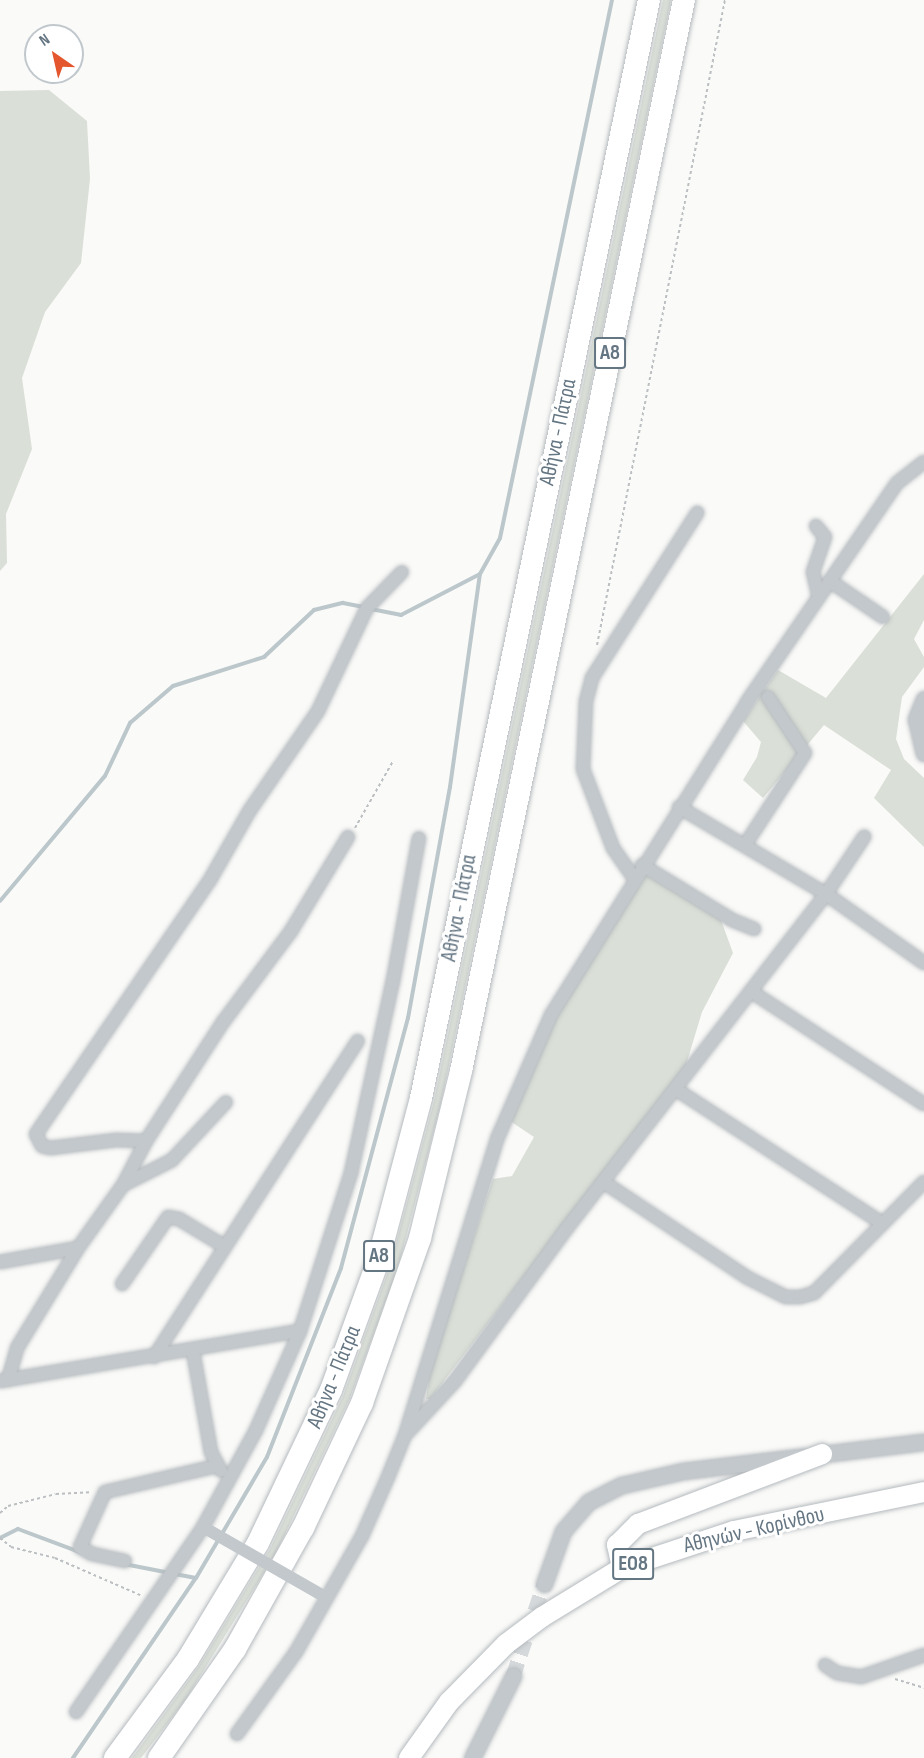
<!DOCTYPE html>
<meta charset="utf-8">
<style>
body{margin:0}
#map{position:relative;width:924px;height:1758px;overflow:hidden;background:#fafaf8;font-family:"Sofia Sans Condensed",sans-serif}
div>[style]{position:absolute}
.green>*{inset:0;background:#dadfd7}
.stream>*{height:4px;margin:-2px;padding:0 2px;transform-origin:2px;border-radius:2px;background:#bbc7cb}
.tertiary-tunnel>*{height:15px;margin-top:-7.5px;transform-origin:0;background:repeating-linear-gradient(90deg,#d5d9db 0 15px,transparent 0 23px)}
.path>*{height:2px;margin-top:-1px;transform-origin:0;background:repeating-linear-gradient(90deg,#bbbfc2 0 3px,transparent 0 6px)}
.roads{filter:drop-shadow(0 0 2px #b5babe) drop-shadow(0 0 2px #b5babe)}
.minor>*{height:12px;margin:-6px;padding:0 6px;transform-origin:6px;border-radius:6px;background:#c3c8cc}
.tertiary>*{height:15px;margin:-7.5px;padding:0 7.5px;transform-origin:7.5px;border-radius:7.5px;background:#c3c8cc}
.primary>*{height:20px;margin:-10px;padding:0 10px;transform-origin:10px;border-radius:10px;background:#fff}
.motorway>*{height:22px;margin:-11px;padding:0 11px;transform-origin:11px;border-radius:11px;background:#fff}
.minor-bridge>*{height:12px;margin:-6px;padding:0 6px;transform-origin:6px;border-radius:6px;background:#c3c8cc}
span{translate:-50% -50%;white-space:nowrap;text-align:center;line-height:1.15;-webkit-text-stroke:6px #fff;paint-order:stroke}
.shield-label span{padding:2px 4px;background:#fff;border:2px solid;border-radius:4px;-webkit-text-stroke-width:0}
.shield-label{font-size:21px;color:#657683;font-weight:700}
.street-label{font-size:22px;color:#657683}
.north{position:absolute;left:24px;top:24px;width:60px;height:60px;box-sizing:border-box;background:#fff;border:2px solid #c1c8cd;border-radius:50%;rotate:326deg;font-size:16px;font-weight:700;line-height:24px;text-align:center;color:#657683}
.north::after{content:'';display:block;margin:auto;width:21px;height:27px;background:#e4572e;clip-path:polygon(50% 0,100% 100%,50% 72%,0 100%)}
</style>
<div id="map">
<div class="green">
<div style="clip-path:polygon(663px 0,671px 0,441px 1103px,398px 1268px,350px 1398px,276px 1553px,186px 1699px,141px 1758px,132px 1758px,199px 1666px,270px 1549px,343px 1396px,390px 1266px,434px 1101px)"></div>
<div style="clip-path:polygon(49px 90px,87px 121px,90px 179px,81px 263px,45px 312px,22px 378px,32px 449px,6px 514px,7px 563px,0 571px,0 91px)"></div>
<div style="clip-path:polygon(924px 574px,924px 620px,914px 639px,924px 657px,924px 667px,902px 697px,896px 739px,904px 759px,924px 778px,924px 847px,874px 798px,891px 770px,824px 725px,763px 798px,743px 780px,757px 757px,761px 742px,743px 721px,778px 670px,826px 698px)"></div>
<div style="clip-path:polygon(645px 874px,721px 920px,733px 953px,702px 1012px,686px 1065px,430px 1399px,426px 1399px,431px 1365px,493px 1179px,512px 1176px,534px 1137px,510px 1121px,550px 1027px)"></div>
</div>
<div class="stream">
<div style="left:371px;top:609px;width:31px;rotate:11deg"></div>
<div style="left:401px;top:615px;width:89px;rotate:-27.4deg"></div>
<div style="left:0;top:901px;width:163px;rotate:-50deg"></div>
<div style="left:105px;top:776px;width:59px;rotate:-64.7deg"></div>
<div style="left:130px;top:723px;width:57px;rotate:-40.7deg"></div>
<div style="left:173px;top:686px;width:96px;rotate:-17.7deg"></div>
<div style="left:264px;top:657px;width:69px;rotate:-43.2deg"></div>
<div style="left:314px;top:610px;width:30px;rotate:-14deg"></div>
<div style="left:343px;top:603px;width:21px;rotate:11deg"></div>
<div style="left:0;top:1538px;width:20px;rotate:-27deg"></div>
<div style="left:18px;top:1529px;width:66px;rotate:20.4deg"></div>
<div style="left:124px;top:1564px;width:73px;rotate:11deg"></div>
<div style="left:73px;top:1758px;width:218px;rotate:-55.7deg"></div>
<div style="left:196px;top:1578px;width:140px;rotate:-59.6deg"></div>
<div style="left:267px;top:1457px;width:203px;rotate:-68.6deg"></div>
<div style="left:341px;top:1268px;width:259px;rotate:-75deg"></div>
<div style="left:408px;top:1018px;width:235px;rotate:-79.7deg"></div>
<div style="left:450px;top:787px;width:215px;rotate:-82deg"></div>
<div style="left:480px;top:574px;width:41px;rotate:-60.9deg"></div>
<div style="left:500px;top:538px;width:550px;rotate:-78.24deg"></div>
</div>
<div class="tertiary-tunnel">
<div style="left:513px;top:1676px;width:97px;rotate:-71.4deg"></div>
</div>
<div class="path">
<div style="left:597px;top:645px;width:658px;rotate:-78.78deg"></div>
<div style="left:355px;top:828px;width:77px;rotate:-60.4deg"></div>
<div style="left:0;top:1513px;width:11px;rotate:-41deg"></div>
<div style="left:8px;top:1506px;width:49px;rotate:-14deg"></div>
<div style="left:56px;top:1494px;width:34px;rotate:-3deg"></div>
<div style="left:0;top:1538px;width:14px;rotate:39deg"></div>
<div style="left:11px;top:1547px;width:45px;rotate:14deg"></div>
<div style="left:55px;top:1558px;width:93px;rotate:23.5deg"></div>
<div style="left:895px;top:1679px;width:30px;rotate:17deg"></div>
</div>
<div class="roads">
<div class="minor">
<div style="left:816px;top:526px;width:14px;rotate:51deg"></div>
<div style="left:825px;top:537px;width:37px;rotate:109deg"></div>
<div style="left:813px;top:572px;width:26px;rotate:77deg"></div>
<div style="left:830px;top:581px;width:64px;rotate:34.2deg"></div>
<div style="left:679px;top:807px;width:171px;rotate:30.6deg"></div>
<div style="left:826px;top:894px;width:120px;rotate:35.1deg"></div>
<div style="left:745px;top:845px;width:110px;rotate:-56.9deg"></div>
<div style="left:805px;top:753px;width:67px;rotate:-123.5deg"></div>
<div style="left:642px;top:865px;width:105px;rotate:31.4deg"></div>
<div style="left:732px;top:920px;width:24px;rotate:22deg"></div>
<div style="left:634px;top:878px;width:37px;rotate:-125deg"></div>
<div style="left:613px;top:848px;width:85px;rotate:-110.8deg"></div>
<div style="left:583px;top:769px;width:68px;rotate:-87.5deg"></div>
<div style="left:586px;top:701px;width:24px;rotate:-75deg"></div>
<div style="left:592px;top:678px;width:196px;rotate:-57.5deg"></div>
<div style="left:752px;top:992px;width:205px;rotate:33.1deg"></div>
<div style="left:677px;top:1090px;width:244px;rotate:33deg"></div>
<div style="left:146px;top:1141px;width:30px;rotate:-178deg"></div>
<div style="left:116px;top:1140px;width:66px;rotate:173.1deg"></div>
<div style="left:50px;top:1148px;width:8px;rotate:-166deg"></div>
<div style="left:42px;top:1146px;width:13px;rotate:-117deg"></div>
<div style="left:36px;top:1134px;width:310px;rotate:-55.6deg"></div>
<div style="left:211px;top:878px;width:78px;rotate:-60.2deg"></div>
<div style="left:250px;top:810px;width:120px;rotate:-55.5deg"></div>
<div style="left:318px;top:711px;width:114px;rotate:-64.6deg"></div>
<div style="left:367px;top:608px;width:50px;rotate:-45.8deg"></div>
<div style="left:605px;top:1183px;width:172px;rotate:33.6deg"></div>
<div style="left:748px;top:1278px;width:42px;rotate:26.6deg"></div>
<div style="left:786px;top:1297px;width:14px"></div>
<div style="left:800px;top:1297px;width:15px;rotate:-16deg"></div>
<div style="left:814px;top:1293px;width:156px;rotate:-45.3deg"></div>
<div style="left:123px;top:1185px;width:55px;rotate:-27deg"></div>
<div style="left:172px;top:1160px;width:79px;rotate:-47deg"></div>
<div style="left:0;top:1262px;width:79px;rotate:-10.2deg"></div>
<div style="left:122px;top:1284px;width:81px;rotate:-55.5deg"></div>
<div style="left:168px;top:1217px;width:11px;rotate:10deg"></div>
<div style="left:179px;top:1219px;width:52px;rotate:31deg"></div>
<div style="left:193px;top:1351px;width:103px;rotate:79.9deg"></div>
<div style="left:211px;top:1452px;width:21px;rotate:62deg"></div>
<div style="left:154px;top:1357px;width:376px;rotate:-57.2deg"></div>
<div style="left:8px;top:1380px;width:33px;rotate:-74deg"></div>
<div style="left:17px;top:1348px;width:117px;rotate:-58.6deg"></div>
<div style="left:78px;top:1248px;width:77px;rotate:-54.5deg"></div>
<div style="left:123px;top:1185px;width:50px;rotate:-62.4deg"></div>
<div style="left:146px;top:1141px;width:142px;rotate:-57.1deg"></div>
<div style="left:223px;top:1022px;width:114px;rotate:-53.2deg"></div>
<div style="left:291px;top:931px;width:110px;rotate:-58.8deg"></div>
<div style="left:0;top:1381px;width:304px;rotate:-9.5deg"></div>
<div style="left:408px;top:1432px;width:69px;rotate:-47.3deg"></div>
<div style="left:455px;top:1381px;width:190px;rotate:-53.8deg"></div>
<div style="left:567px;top:1228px;width:423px;rotate:-52.2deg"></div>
<div style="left:826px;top:894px;width:69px;rotate:-56.3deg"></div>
<div style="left:125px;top:1561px;width:34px;rotate:-168deg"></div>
<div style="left:92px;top:1554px;width:14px;rotate:-150deg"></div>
<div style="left:80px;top:1547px;width:60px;rotate:-65.6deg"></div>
<div style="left:105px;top:1492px;width:115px;rotate:-13.1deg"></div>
<div style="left:825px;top:1665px;width:14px;rotate:34deg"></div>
<div style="left:837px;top:1673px;width:24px;rotate:9deg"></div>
<div style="left:861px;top:1677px;width:67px;rotate:-19.2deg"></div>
<div style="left:76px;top:1712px;width:224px;rotate:-55.5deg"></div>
<div style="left:203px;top:1527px;width:111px;rotate:-61.3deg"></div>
<div style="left:256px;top:1430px;width:108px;rotate:-66deg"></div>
<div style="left:300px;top:1331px;width:166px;rotate:-72.1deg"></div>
<div style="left:351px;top:1173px;width:197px;rotate:-77.7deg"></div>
<div style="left:393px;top:981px;width:145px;rotate:-79.7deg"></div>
<div style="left:237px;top:1734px;width:101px;rotate:-54.3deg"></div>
<div style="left:296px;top:1652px;width:133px;rotate:-60.4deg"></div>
<div style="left:362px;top:1536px;width:64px;rotate:-66.2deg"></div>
<div style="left:388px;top:1477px;width:45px;rotate:-68deg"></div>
<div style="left:405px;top:1435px;width:312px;rotate:-72.7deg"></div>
<div style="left:498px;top:1137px;width:133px;rotate:-66.5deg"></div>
<div style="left:551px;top:1015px;width:369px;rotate:-57.9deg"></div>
<div style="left:747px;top:702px;width:265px;rotate:-55.6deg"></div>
<div style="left:897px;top:483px;width:34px;rotate:-38deg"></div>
</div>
<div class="tertiary">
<div style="left:924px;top:699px;width:22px;rotate:112deg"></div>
<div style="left:916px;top:719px;width:35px;rotate:77deg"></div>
<div style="left:544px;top:1584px;width:56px;rotate:-70.3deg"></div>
<div style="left:563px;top:1531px;width:38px;rotate:-49deg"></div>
<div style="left:588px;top:1502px;width:38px;rotate:-27deg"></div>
<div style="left:622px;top:1485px;width:63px;rotate:-12.9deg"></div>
<div style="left:683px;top:1471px;width:243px;rotate:-6.9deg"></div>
<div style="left:472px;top:1758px;width:92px;rotate:-63.4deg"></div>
</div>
<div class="primary">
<div style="left:622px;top:1568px;width:24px;rotate:-102deg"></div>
<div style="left:617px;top:1545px;width:30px;rotate:-45deg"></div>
<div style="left:638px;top:1524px;width:197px;rotate:-20.8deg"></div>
<div style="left:409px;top:1758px;width:69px;rotate:-54.5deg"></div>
<div style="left:449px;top:1702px;width:81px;rotate:-45.5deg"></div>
<div style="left:506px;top:1644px;width:45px;rotate:-36.9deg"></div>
<div style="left:542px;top:1617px;width:94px;rotate:-31.5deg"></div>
<div style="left:622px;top:1568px;width:118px;rotate:-18.3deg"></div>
<div style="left:734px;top:1531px;width:194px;rotate:-11.6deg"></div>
</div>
<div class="motorway">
<div style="left:115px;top:1758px;width:123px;rotate:-53.6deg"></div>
<div style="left:188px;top:1659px;width:135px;rotate:-58.9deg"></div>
<div style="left:258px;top:1543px;width:170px;rotate:-64.5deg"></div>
<div style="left:331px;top:1390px;width:137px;rotate:-70deg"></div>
<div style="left:378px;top:1261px;width:169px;rotate:-75.2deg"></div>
<div style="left:421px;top:1098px;width:1121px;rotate:-78.27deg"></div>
<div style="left:159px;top:1758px;width:133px;rotate:-55.1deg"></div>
<div style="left:235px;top:1649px;width:139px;rotate:-60.7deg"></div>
<div style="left:303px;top:1528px;width:138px;rotate:-64.7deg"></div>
<div style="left:362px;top:1403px;width:175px;rotate:-70.6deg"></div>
<div style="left:420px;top:1238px;width:172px;rotate:-76.2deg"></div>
<div style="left:461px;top:1071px;width:1094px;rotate:-78.24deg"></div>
</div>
</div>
<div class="minor-bridge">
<div style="left:203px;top:1527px;width:143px;rotate:29.8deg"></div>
</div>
<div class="shield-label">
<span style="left:610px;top:353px">Α8</span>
<span style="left:379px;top:1256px">Α8</span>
<span style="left:633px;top:1564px">ΕΟ8</span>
</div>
<div class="street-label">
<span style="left:558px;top:432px;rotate:-78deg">Αθήνα - Πάτρα</span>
<span style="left:459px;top:908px;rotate:-79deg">Αθήνα - Πάτρα</span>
<span style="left:334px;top:1377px;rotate:-68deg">Αθήνα - Πάτρα</span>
<span style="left:754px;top:1530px;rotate:-13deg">Αθηνών - Κορίνθου</span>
</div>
<div class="north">N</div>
</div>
